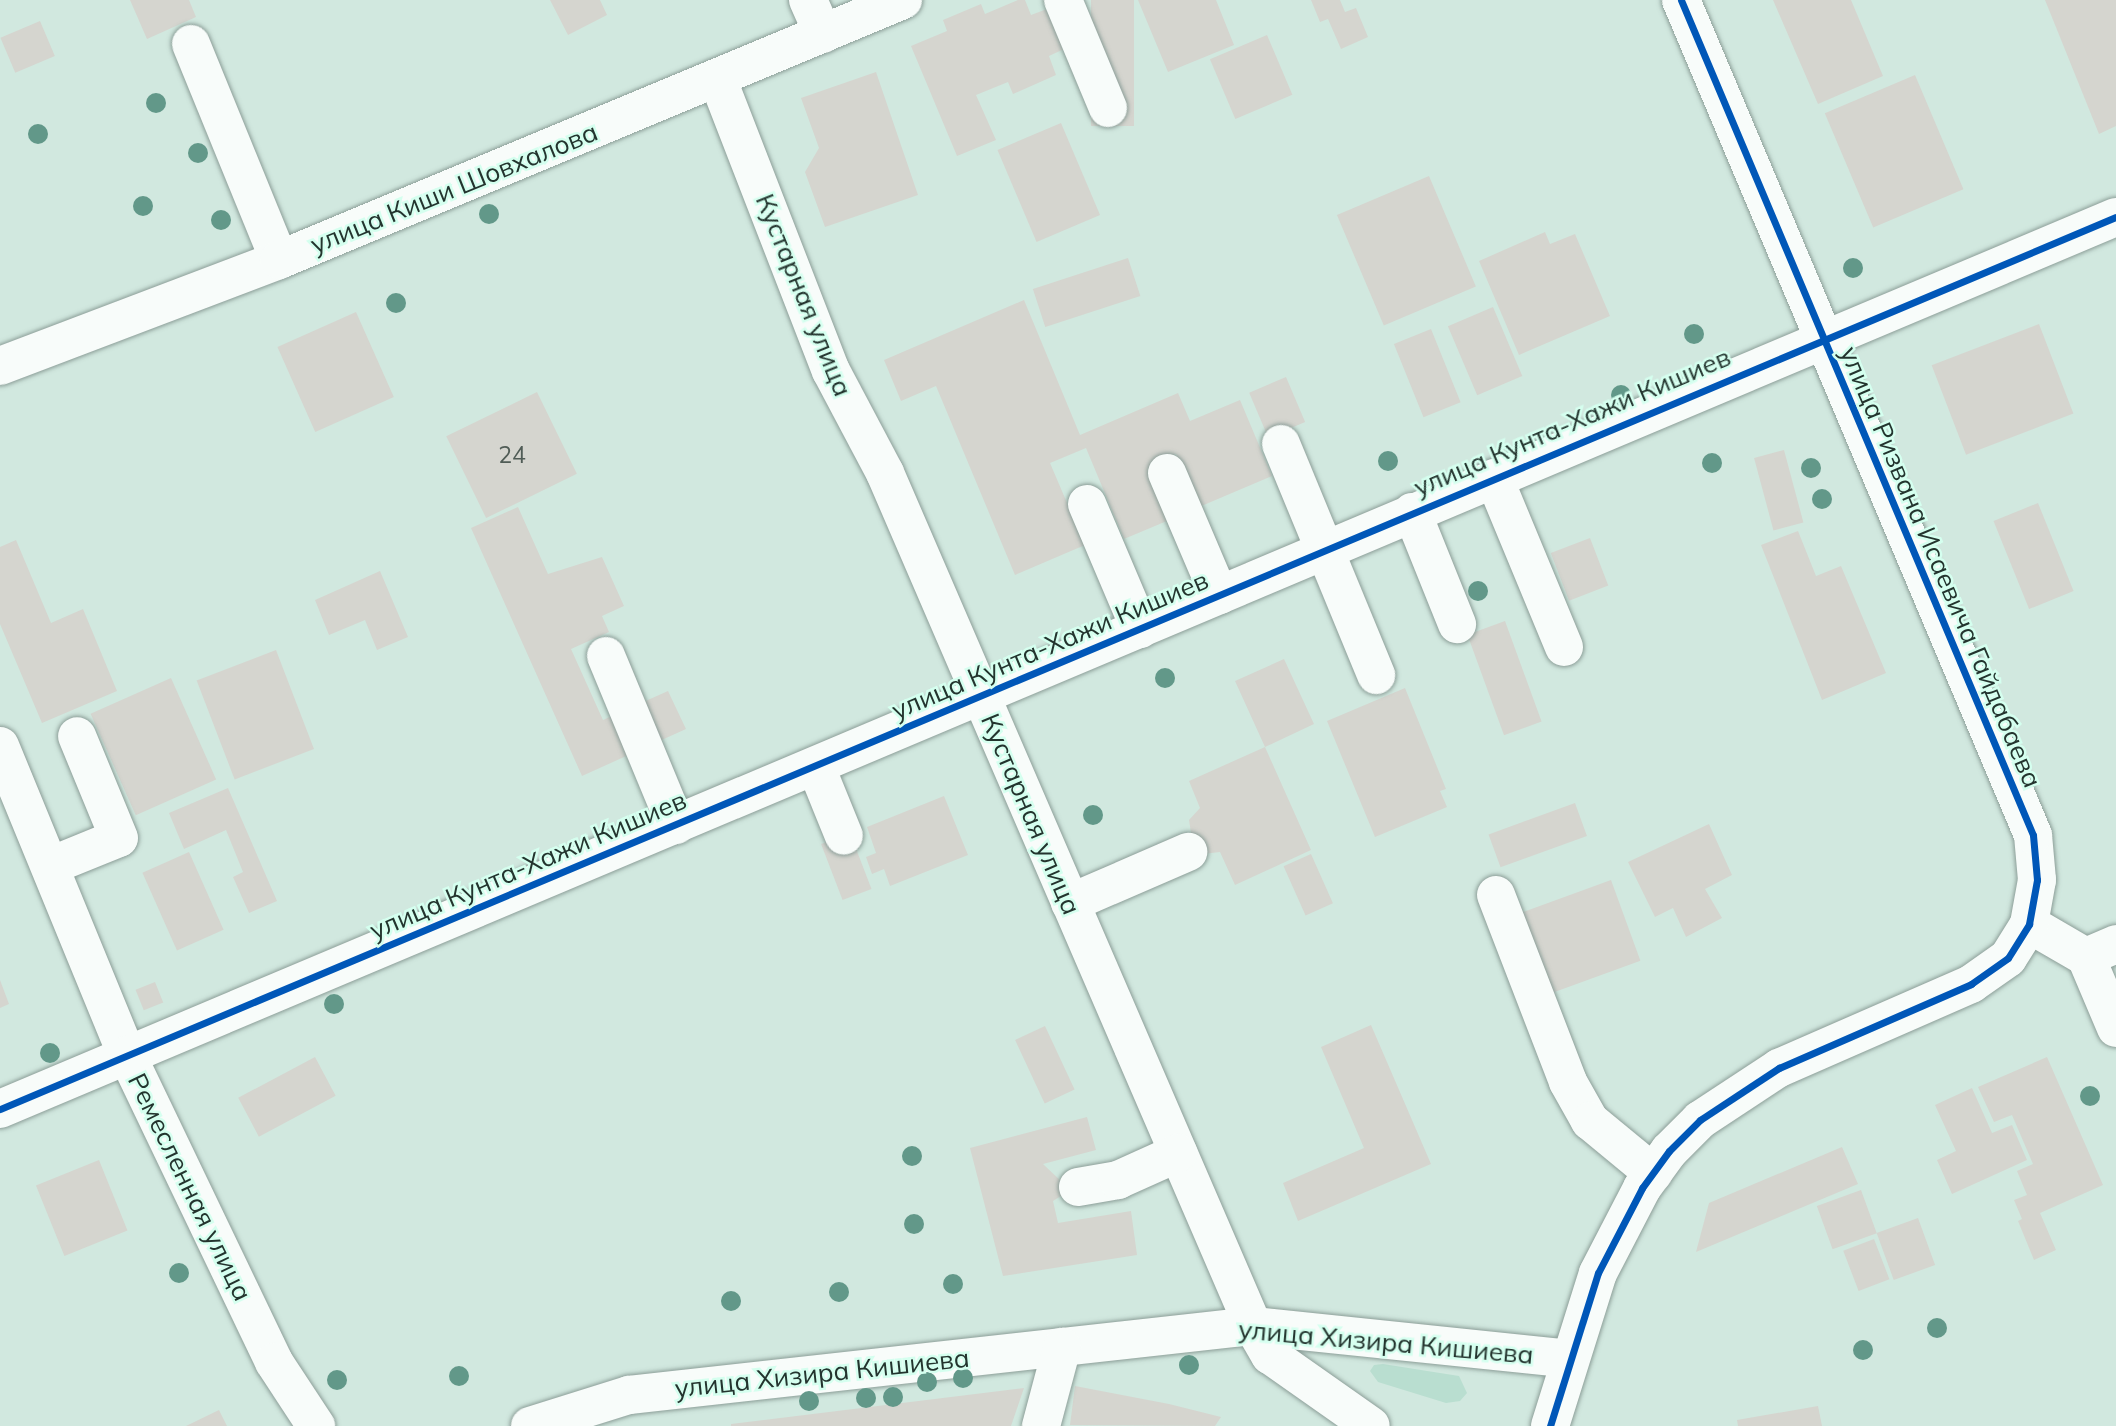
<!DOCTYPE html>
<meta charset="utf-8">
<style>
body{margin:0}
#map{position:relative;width:2116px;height:1426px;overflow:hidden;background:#d1e8df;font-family:Mulish,sans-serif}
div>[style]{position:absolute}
.green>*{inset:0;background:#b9ded0}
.building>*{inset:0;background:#d5d5cf;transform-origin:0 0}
.roads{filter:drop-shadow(0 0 2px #8c9e98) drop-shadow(0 0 2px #8c9e98)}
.minor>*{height:38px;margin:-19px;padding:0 19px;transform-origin:19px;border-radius:19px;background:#f8fcfa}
.cycleway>*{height:7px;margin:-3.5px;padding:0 3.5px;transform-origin:3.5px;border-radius:3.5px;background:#0057b8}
.trees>*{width:20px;height:20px;margin:-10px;border-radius:50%;background:#629889}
span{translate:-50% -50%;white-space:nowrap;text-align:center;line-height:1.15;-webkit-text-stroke:5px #d5ffef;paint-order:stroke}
.number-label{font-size:23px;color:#505c56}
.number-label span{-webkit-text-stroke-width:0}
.street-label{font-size:26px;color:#23342e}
</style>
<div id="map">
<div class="green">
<div style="clip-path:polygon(1383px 1364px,1459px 1376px,1467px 1393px,1460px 1401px,1446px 1403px,1378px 1382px,1370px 1371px,1374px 1365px)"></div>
</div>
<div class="building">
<div style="clip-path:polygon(130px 0,189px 0,196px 17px,147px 39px)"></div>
<div style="clip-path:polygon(550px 0,600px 0,607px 15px,568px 35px)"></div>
<div style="clip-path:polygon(1018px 0,1025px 0,1031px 15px,1047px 9px,1064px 49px,1049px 56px,1056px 75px,1013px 94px,1008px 82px,976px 95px,996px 140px,957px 156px,911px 46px,947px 31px,943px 20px,981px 4px,985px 14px)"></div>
<div style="left:1091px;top:0;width:43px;height:126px"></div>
<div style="clip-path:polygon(1138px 0,1216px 0,1234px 45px,1168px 72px)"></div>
<div style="clip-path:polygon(1311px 0,1340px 0,1345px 12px,1356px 8px,1368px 37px,1341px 49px,1328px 19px,1320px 22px)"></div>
<div style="clip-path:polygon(1773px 0,1851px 0,1883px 76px,1818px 104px)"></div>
<div style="clip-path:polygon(2045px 0,2116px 0,2116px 126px,2099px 134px)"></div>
<div style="left:40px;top:21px;width:38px;height:43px;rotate:67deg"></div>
<div style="left:1267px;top:35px;width:65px;height:62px;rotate:67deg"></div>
<div style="clip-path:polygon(876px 72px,918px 195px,825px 227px,805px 172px,819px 148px,801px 98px)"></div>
<div style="left:1915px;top:75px;width:124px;height:98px;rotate:67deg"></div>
<div style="left:1061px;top:123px;width:100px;height:69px;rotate:67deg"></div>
<div style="left:1429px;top:176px;width:120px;height:100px;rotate:67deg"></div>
<div style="clip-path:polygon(1545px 232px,1550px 244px,1575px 234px,1610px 316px,1519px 355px,1479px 261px)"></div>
<div style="left:1128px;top:258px;width:40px;height:100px;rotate:72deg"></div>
<div style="clip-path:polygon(1024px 300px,1080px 435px,1178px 393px,1190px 421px,1240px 400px,1272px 476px,1199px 507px,1176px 454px,1151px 465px,1174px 518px,1124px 539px,1086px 448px,1050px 463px,1085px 545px,1015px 575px,936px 386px,901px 401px,884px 360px)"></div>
<div style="left:1493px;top:307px;width:75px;height:49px;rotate:67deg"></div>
<div style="left:356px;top:312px;width:93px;height:86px;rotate:66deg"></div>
<div style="left:2039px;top:324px;width:96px;height:115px;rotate:69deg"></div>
<div style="left:1431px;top:329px;width:79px;height:40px;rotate:68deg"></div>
<div style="left:1286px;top:377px;width:49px;height:40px;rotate:67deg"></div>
<div style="left:537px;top:392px;width:91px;height:101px;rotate:64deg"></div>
<div style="left:1784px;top:450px;width:75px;height:31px;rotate:75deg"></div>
<div style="left:2038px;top:503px;width:95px;height:48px;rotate:68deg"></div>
<div style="clip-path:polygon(518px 507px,548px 574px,602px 557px,624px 606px,602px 616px,609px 632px,571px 649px,603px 720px,668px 691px,686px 729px,582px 776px,471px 528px)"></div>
<div style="clip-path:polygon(1798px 531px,1816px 576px,1841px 566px,1886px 673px,1822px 700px,1761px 545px)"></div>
<div style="left:1590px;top:538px;width:51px;height:42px;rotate:69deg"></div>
<div style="clip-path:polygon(16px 540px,51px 623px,83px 609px,117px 691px,42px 723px,0 624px,0 547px)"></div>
<div style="clip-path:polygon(380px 571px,408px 637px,377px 650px,365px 620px,329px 635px,315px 600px)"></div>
<div style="left:1505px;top:621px;width:107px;height:40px;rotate:70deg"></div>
<div style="left:276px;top:650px;width:106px;height:85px;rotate:69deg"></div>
<div style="clip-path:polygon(1284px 659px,1314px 724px,1265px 747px,1311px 850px,1235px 885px,1220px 852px,1203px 854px,1192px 839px,1189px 820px,1200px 808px,1189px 781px,1265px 747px,1235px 681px)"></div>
<div style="left:171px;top:678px;width:111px;height:88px;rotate:66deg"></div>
<div style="clip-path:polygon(1405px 688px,1446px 789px,1440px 791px,1447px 807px,1375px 837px,1327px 721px)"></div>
<div style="clip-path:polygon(228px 788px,277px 901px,249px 913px,233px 877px,243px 872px,226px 830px,184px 849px,169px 813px)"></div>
<div style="clip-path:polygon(944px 796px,968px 855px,890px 886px,884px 869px,872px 874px,866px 857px,876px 853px,867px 827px)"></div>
<div style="left:1575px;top:803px;width:35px;height:92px;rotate:70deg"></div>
<div style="clip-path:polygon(1709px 824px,1732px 875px,1705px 889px,1722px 918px,1686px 937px,1673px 908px,1655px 917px,1628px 862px)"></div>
<div style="left:850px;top:833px;width:60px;height:31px;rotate:69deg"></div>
<div style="left:189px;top:852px;width:85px;height:51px;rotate:66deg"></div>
<div style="left:1311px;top:854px;width:54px;height:30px;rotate:66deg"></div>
<div style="left:1611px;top:880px;width:86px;height:95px;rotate:70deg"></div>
<div style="clip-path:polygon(0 980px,9px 1004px,0 1008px)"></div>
<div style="left:155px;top:982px;width:22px;height:21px;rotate:68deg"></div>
<div style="clip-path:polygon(1371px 1025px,1431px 1164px,1298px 1221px,1283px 1183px,1364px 1148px,1321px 1047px)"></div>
<div style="left:1045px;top:1026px;width:70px;height:33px;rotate:65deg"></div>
<div style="left:315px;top:1057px;width:44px;height:87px;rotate:62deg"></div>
<div style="clip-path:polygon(2047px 1057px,2103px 1185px,2040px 1213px,2056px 1250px,2034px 1260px,2018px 1221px,2022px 1219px,2014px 1200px,2027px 1195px,2017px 1171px,2033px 1164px,2012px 1115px,1994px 1122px,1978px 1087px)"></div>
<div style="clip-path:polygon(1972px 1088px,1992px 1133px,2012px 1125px,2027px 1160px,1952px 1194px,1937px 1160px,1956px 1151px,1935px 1105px)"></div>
<div style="clip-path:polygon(1087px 1117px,1096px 1150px,1043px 1164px,1063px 1183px,1061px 1196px,1053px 1201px,1058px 1223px,1131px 1211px,1137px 1255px,1003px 1276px,970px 1148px)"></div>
<div style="clip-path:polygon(1842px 1147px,1858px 1184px,1696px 1252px,1709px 1203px)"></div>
<div style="left:99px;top:1160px;width:76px;height:68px;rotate:68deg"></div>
<div style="left:1861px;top:1190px;width:46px;height:47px;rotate:70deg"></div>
<div style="left:1918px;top:1218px;width:50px;height:44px;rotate:70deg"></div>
<div style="left:1874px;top:1239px;width:43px;height:33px;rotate:69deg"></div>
<div style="clip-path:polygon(1075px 1386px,1169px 1404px,1221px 1417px,1215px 1426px,1070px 1425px)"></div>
<div style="clip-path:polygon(1024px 1388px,1011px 1426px,731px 1426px,731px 1424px)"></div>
<div style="clip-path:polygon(1818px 1406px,1822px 1426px,1738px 1426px,1737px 1420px)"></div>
<div style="clip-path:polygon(219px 1410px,227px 1426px,186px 1426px)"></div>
</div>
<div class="roads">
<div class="minor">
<div style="left:808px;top:0;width:37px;rotate:66deg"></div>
<div style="left:1063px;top:0;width:117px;rotate:67.4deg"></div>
<div style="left:191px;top:44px;width:233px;rotate:67.8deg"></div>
<div style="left:718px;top:80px;width:312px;rotate:68.8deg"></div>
<div style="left:831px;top:371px;width:115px;rotate:62.1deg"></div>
<div style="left:885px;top:473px;width:929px;rotate:66.66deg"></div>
<div style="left:1253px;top:1326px;width:34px;rotate:60deg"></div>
<div style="left:1270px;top:1355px;width:123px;rotate:35.1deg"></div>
<div style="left:0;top:366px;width:298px;rotate:-20.8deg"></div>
<div style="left:279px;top:260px;width:676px;rotate:-22.62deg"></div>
<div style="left:1281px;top:444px;width:250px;rotate:67.6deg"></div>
<div style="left:1167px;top:473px;width:133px;rotate:66.9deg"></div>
<div style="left:1494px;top:478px;width:183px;rotate:67.5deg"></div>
<div style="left:1087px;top:504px;width:136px;rotate:67deg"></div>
<div style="left:1412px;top:512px;width:121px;rotate:68.1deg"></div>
<div style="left:606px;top:656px;width:183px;rotate:67.5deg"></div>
<div style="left:0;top:746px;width:334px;rotate:67.7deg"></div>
<div style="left:127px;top:1055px;width:340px;rotate:64.4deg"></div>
<div style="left:274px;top:1362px;width:77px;rotate:56.7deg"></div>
<div style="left:816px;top:767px;width:74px;rotate:67.9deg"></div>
<div style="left:50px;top:866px;width:74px;rotate:-22.1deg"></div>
<div style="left:119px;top:838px;width:110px;rotate:-112.4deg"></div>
<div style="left:1496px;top:895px;width:200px;rotate:68.9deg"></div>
<div style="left:1568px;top:1082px;width:45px;rotate:60.6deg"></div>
<div style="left:1590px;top:1121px;width:82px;rotate:39.5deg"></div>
<div style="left:1070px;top:903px;width:129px;rotate:-23.4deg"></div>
<div style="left:2029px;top:924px;width:66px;rotate:30.1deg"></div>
<div style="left:2086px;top:957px;width:33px;rotate:-23deg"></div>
<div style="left:2086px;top:957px;width:77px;rotate:67.1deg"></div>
<div style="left:0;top:1109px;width:2296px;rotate:-22.86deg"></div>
<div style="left:1078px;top:1187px;width:41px;rotate:-9.9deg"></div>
<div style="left:1118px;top:1180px;width:66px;rotate:-24.2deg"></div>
<div style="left:530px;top:1426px;width:104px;rotate:-17.4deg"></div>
<div style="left:629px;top:1395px;width:628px;rotate:-6.31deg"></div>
<div style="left:1253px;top:1326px;width:319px;rotate:5.9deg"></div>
<div style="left:1041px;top:1426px;width:82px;rotate:-75.1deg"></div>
<div style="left:1550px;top:1426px;width:160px;rotate:-72.6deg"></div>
<div style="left:1598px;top:1273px;width:96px;rotate:-62.6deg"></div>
<div style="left:1642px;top:1188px;width:46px;rotate:-53.9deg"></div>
<div style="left:1669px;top:1151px;width:44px;rotate:-45deg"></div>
<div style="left:1700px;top:1120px;width:95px;rotate:-33.4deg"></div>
<div style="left:1779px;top:1068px;width:210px;rotate:-23.6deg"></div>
<div style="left:1971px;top:984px;width:45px;rotate:-35.1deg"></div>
<div style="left:2008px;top:958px;width:40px;rotate:-58deg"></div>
<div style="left:2029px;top:924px;width:45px;rotate:-79.7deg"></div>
<div style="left:2037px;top:880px;width:45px;rotate:-95.1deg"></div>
<div style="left:2033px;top:835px;width:906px;rotate:-112.86deg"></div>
</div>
</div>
<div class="cycleway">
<div style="left:0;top:1109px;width:2296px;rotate:-22.86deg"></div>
<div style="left:1550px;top:1426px;width:160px;rotate:-72.6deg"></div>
<div style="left:1598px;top:1273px;width:96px;rotate:-62.6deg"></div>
<div style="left:1642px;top:1188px;width:46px;rotate:-53.9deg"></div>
<div style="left:1669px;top:1151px;width:44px;rotate:-45deg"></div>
<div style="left:1700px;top:1120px;width:95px;rotate:-33.4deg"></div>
<div style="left:1779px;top:1068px;width:210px;rotate:-23.6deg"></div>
<div style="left:1971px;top:984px;width:45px;rotate:-35.1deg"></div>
<div style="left:2008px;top:958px;width:40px;rotate:-58deg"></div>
<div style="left:2029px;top:924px;width:45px;rotate:-79.7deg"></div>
<div style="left:2037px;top:880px;width:45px;rotate:-95.1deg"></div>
<div style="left:2033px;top:835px;width:906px;rotate:-112.86deg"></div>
</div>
<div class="trees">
<div style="left:156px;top:103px"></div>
<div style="left:38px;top:134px"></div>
<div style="left:198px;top:153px"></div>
<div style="left:143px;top:206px"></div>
<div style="left:489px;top:214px"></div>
<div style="left:221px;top:220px"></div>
<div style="left:1853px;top:268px"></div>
<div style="left:396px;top:303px"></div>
<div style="left:1694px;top:334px"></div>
<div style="left:1621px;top:395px"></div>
<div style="left:1388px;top:461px"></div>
<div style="left:1712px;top:463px"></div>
<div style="left:1811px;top:468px"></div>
<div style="left:1822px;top:499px"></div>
<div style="left:1478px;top:591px"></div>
<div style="left:1165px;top:678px"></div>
<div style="left:1093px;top:815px"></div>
<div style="left:334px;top:1004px"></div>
<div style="left:50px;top:1053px"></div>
<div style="left:2090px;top:1096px"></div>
<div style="left:912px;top:1156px"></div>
<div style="left:914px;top:1224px"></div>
<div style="left:179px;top:1273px"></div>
<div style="left:953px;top:1284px"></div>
<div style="left:839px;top:1292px"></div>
<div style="left:731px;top:1301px"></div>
<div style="left:1937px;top:1328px"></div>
<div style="left:1863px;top:1350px"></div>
<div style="left:1189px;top:1365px"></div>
<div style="left:459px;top:1376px"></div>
<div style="left:963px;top:1378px"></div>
<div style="left:337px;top:1380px"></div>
<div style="left:927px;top:1382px"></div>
<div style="left:893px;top:1397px"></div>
<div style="left:866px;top:1398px"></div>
<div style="left:809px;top:1401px"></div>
</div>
<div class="number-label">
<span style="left:512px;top:455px">24</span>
</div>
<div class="street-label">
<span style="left:454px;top:188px;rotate:-22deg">улица Киши Шовхалова</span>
<span style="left:804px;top:295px;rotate:68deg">Кустарная улица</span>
<span style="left:1572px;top:422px;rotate:-23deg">улица Кунта-Хажи Кишиев</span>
<span style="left:1941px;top:567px;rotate:67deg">улица Ризвана Исаевича Гайдабаева</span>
<span style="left:1050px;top:645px;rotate:-23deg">улица Кунта-Хажи Кишиев</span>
<span style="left:1031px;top:814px;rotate:67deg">Кустарная улица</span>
<span style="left:528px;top:865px;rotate:-23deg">улица Кунта-Хажи Кишиев</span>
<span style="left:190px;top:1187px;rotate:64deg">Ремесленная улица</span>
<span style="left:1386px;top:1342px;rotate:5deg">улица Хизира Кишиева</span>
<span style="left:822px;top:1373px;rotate:-6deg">улица Хизира Кишиева</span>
</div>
</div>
